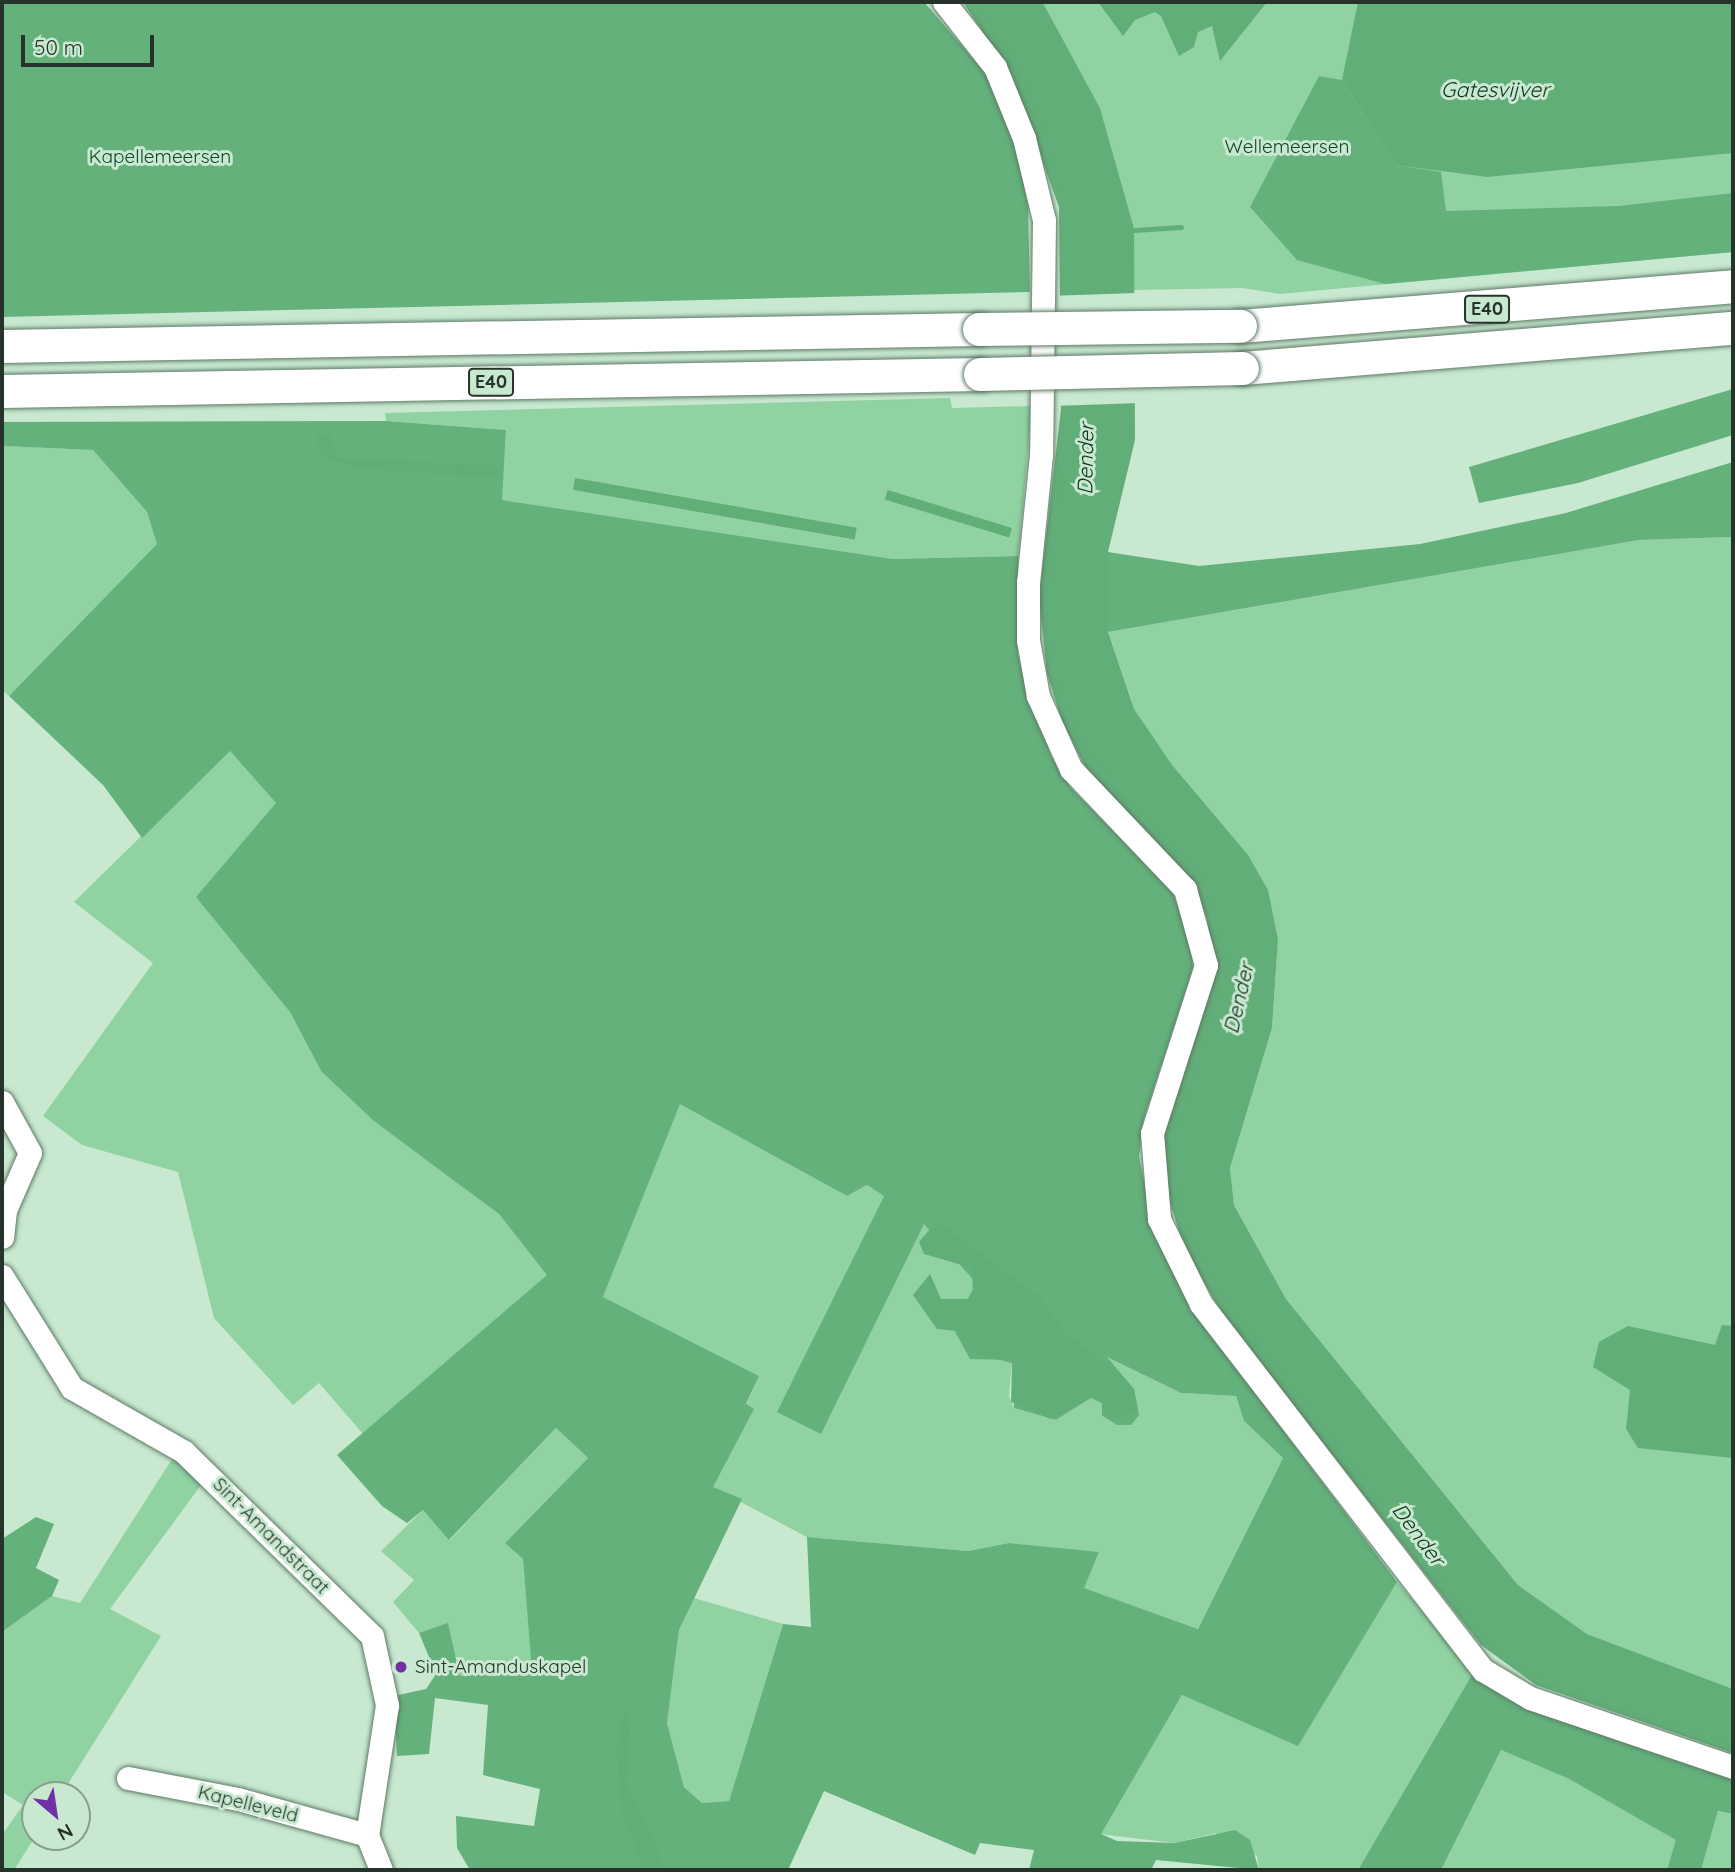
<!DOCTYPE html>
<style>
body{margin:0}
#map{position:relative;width:1735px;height:1872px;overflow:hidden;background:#c8e8d0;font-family:Quicksand,sans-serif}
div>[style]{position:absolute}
.green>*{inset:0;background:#90d2a2}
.forest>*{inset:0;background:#64b17c}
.water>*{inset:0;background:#62ae79;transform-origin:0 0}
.pier>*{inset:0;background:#c8e8d0;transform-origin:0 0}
.stream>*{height:5px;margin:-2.5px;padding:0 2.5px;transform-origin:2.5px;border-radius:2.5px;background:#62ae79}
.roads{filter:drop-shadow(0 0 2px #5e7a65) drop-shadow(0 0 2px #5e7a65)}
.minor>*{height:23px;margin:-11.5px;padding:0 11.5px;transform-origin:11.5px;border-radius:11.5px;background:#fff}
.highway>*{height:33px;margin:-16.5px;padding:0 16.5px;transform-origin:16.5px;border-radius:16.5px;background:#fff}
.bridges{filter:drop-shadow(0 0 2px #5e7a65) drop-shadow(0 0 2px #5e7a65)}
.highway-bridge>*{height:33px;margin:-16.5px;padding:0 16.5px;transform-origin:16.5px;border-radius:16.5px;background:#fff}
.dots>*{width:19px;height:19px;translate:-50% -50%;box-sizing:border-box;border:4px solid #c8e8d0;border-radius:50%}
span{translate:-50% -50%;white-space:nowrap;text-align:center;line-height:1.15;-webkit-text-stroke:6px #c8e8d0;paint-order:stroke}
.shield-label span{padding:2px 5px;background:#c8e8d0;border:2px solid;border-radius:5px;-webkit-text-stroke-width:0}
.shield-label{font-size:18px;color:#26332a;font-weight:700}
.park-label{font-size:19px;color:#0d4826}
.street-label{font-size:19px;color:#26332a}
.poi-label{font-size:19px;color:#26332a}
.left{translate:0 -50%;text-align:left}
.water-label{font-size:21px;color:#12331d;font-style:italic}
.frame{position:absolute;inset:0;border:4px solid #26332a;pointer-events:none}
.north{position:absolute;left:21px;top:1781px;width:70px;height:70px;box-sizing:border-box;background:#c8e8d0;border:2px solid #87a08e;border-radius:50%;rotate:151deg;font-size:19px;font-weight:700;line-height:28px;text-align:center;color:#26332a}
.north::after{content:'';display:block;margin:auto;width:24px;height:32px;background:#7130a5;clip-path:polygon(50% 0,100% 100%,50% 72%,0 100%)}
.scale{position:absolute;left:21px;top:35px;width:133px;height:32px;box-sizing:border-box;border:4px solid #26332a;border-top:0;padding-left:9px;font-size:21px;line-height:24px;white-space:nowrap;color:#26332a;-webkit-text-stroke:5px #c8e8d0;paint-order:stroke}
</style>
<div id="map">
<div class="green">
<div style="clip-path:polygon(1042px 2px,1733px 2px,1733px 252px,1280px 294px,1243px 288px,1133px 290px,1134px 228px,1100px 108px)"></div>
<div style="clip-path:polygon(950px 398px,952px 408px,1032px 406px,1018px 556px,893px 559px,501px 500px,506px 430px,386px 421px,385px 413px)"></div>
<div style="clip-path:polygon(2px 446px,93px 450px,147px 512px,158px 544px,9px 696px,2px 690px)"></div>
<div style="clip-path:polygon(1733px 537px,1733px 1689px,1587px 1634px,1518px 1585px,1286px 1299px,1234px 1205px,1230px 1168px,1272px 1028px,1278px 940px,1134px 709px,1108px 632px,1639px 540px)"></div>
<div style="clip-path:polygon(229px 750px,276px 803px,249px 958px,290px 1012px,321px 1071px,499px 1214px,548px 1275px,364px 1435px,319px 1383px,293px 1405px,214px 1318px,178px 1172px,82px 1145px,43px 1116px,153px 963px,74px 902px)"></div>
<div style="clip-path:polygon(680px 1103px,847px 1196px,867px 1185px,884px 1196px,778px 1412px,821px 1433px,924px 1223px,976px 1283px,1012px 1360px,1009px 1396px,1014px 1408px,1056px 1420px,1091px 1398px,1102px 1401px,1102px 1415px,1134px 1389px,1105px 1356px,1181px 1393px,1236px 1396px,1244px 1421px,1283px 1458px,1198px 1629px,1083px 1588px,1099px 1553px,1009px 1543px,968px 1551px,807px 1537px,712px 1487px,753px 1409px,746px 1405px,759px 1376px,603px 1297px)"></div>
<div style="clip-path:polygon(556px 1428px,588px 1458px,505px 1543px,523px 1559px,533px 1671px,460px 1676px,448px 1624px,419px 1633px,393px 1602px,414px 1580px,381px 1551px,423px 1510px,450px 1540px)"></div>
<div style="clip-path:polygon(174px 1456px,204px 1481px,110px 1609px,161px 1636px,61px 1795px,35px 1795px,35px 1837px,14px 1870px,2px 1870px,2px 1835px,23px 1805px,2px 1792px,2px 1632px,52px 1596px,80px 1603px)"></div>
<div style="clip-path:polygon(1397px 1582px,1474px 1671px,1358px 1870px,1259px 1870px,1257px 1856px,1216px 1833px,1174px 1843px,1100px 1834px,1182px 1695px,1298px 1745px)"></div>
<div style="clip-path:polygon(694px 1598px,783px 1624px,729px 1801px,702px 1803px,684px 1787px,667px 1723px,679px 1630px)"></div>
<div style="clip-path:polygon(1501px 1750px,1569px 1779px,1677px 1840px,1667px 1870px,1441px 1870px)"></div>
<div style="clip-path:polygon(1718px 1811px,1733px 1814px,1733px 1870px,1701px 1870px)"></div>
</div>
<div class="forest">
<div style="clip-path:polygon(2px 2px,924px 2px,989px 77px,1015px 142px,1028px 206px,1030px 292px,2px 317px)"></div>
<div style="clip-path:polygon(1319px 76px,1342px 80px,1396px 165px,1441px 172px,1446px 211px,1619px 206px,1733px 193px,1733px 252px,1385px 284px,1297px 260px,1250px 207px)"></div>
<div style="clip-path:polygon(1733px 389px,1733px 435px,1578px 483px,1479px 503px,1469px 467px)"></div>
<div style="clip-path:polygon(evenodd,386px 421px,506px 430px,502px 500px,893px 559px,1018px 556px,1018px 655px,1051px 756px,1071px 788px,1173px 893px,1191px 942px,1193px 968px,1144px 1118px,1139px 1156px,1147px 1197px,1205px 1326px,1397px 1582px,1298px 1746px,1182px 1695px,1101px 1834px,1117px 1841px,1174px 1843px,1235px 1830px,1250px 1840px,1259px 1870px,1156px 1860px,1151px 1870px,1029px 1870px,1034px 1850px,980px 1843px,975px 1855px,824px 1791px,788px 1870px,470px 1870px,457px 1848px,456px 1816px,534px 1826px,540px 1789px,483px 1775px,488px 1705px,435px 1698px,429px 1754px,397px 1756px,394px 1696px,426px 1689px,436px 1674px,419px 1633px,448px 1623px,460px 1676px,532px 1671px,523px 1559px,505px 1543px,588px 1458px,556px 1428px,449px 1540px,423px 1510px,407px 1523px,382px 1506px,337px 1455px,547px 1275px,499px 1214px,374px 1121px,321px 1071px,290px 1012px,196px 897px,276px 803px,230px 751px,142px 838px,103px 785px,9px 696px,157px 544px,147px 512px,93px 450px,2px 446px,2px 422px,386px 421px,680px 1104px,847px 1196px,867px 1185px,884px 1196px,777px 1412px,821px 1434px,924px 1224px,976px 1283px,953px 1328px,970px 1359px,1012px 1360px,1014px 1408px,1056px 1420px,1091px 1398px,1102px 1401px,1102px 1415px,1117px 1425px,1131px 1425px,1139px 1415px,1134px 1389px,1107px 1357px,1181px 1393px,1236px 1396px,1244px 1421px,1283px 1458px,1198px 1629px,1084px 1588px,1099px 1552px,1009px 1543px,968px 1551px,807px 1537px,811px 1627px,783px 1624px,729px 1801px,702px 1803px,684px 1787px,667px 1723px,679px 1630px,742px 1499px,713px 1487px,754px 1409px,746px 1404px,759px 1376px,603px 1297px,680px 1104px)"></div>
<div style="clip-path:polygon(1733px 462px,1733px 537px,1639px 540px,1108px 632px,1108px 552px,1199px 566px,1420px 544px,1566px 513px)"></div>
<div style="clip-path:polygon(36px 1517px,54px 1524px,36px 1568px,59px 1580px,52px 1596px,2px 1632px,2px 1539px)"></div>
<div style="clip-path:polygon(1474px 1671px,1733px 1775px,1733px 1814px,1718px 1811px,1701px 1870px,1667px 1870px,1676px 1840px,1569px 1779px,1501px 1750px,1441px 1870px,1358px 1870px)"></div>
</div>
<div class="water">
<div style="clip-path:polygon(963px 2px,1043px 3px,1100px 108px,1134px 228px,1135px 440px,1108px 552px,1108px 632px,1134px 709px,1172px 765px,1248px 855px,1268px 890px,1278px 940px,1272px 1028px,1230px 1168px,1234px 1205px,1286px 1299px,1518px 1585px,1587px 1634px,1733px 1689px,1733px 1753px,1536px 1685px,1481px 1645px,1224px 1316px,1186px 1252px,1164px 1184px,1160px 1126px,1210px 943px,1207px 919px,1195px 888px,1089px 774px,1062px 721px,1047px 673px,1039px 597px,1061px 409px,1059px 207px,1012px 76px)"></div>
<div style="clip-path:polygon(1098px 2px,1267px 2px,1220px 61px,1212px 26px,1198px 32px,1194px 47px,1179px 56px,1161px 16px,1155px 12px,1135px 20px,1123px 36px)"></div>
<div style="clip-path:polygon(1358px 2px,1733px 2px,1733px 153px,1487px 177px,1396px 165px,1342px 80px)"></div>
<div style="clip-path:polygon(316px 434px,329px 434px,340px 458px,497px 466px,496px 477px,361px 469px,321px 455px)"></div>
<div style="left:575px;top:478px;width:286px;height:12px;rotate:10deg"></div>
<div style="left:1012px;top:528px;width:10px;height:130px;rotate:107deg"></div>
<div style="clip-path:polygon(937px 1221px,1040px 1297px,1066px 1334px,1120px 1373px,1134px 1389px,1138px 1411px,1111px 1421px,1102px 1415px,1102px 1403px,1091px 1398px,1051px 1419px,1011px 1402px,1012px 1363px,966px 1351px,958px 1331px,937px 1329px,913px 1295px,930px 1274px,941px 1299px,968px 1299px,973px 1292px,972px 1268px,924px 1254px,919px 1242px)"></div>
<div style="clip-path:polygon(1722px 1325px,1733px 1326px,1733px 1458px,1638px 1448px,1626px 1429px,1630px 1390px,1593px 1367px,1599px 1342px,1628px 1326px,1715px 1345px)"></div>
<div style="clip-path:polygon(625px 1708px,630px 1726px,626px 1780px,666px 1870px,644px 1870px,623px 1816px,616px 1748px)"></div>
</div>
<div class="pier">
<div style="left:1136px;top:293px;width:110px;height:80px;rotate:88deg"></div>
</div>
<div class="stream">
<div style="left:1134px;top:230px;width:47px;rotate:-3.7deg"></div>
</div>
<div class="roads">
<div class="minor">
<div style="left:944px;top:2px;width:83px;rotate:51.9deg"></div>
<div style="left:995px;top:67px;width:77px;rotate:67.8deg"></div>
<div style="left:1024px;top:138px;width:84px;rotate:76.3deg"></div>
<div style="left:1044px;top:220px;width:235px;rotate:90.7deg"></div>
<div style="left:1041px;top:455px;width:128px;rotate:95.8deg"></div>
<div style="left:1028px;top:582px;width:58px;rotate:90deg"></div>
<div style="left:1028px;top:640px;width:57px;rotate:79.9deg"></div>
<div style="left:1038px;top:696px;width:80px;rotate:65.7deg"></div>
<div style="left:1071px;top:769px;width:166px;rotate:46.5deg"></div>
<div style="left:1185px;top:889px;width:79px;rotate:74.6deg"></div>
<div style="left:1206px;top:965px;width:176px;rotate:107.8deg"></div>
<div style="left:1152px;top:1133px;width:86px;rotate:85.3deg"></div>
<div style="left:1159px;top:1219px;width:95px;rotate:63.7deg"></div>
<div style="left:1201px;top:1304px;width:462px;rotate:52.4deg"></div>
<div style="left:1483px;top:1670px;width:55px;rotate:30.8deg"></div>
<div style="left:1530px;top:1698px;width:214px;rotate:18.8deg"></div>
<div style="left:2px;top:1102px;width:58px;rotate:61.2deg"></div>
<div style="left:30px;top:1153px;width:62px;rotate:113.7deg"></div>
<div style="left:5px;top:1210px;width:27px;rotate:96deg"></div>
<div style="left:2px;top:1276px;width:132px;rotate:58deg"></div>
<div style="left:72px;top:1388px;width:129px;rotate:29.7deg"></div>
<div style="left:184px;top:1452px;width:263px;rotate:44.4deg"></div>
<div style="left:372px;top:1636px;width:71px;rotate:77.7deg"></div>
<div style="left:387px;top:1705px;width:132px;rotate:98.7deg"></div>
<div style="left:367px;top:1835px;width:38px;rotate:68deg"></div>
<div style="left:128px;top:1778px;width:112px;rotate:10.8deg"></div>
<div style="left:238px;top:1799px;width:134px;rotate:15.6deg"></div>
</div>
<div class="highway">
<div style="left:1240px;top:326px;width:495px;rotate:-4.6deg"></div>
<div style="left:2px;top:346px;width:977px;rotate:-1deg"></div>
<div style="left:1242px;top:368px;width:493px;rotate:-4.7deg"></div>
<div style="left:2px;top:391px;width:978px;rotate:-1deg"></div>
</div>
</div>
<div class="bridges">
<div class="highway-bridge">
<div style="left:979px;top:329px;width:261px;rotate:-0.7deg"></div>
<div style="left:980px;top:374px;width:262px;rotate:-1.3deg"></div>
</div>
</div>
<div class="dots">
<div style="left:401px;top:1667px;background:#7130a5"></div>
</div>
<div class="shield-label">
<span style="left:1487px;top:309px">E40</span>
<span style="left:491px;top:382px">E40</span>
</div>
<div class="park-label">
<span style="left:1287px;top:147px">Wellemeersen</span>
<span style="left:160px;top:157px">Kapellemeersen</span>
</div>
<div class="street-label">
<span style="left:271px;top:1536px;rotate:45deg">Sint-Amandstraat</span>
<span style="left:248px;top:1804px;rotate:14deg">Kapelleveld</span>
</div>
<div class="poi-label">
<span class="left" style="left:415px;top:1667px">Sint-Amanduskapel</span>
</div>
<div class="water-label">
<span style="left:1495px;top:89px">Gatesvijver</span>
<span style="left:1085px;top:459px;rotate:-89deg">Dender</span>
<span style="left:1238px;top:998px;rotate:-77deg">Dender</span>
<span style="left:1419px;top:1534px;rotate:53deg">Dender</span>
</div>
<div class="frame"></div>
<div class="north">N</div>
<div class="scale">50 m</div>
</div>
